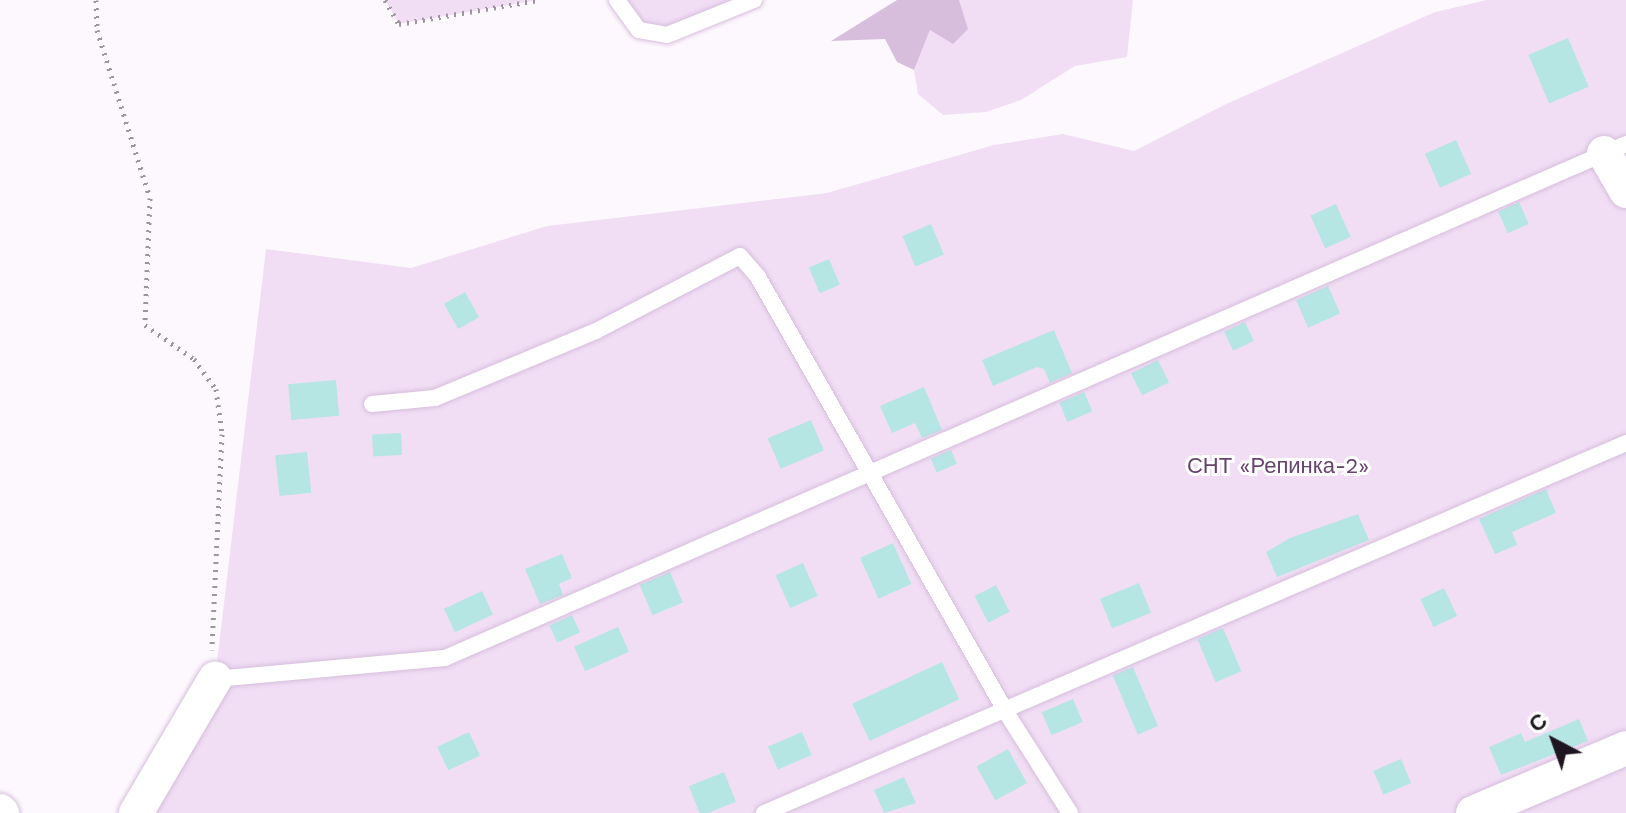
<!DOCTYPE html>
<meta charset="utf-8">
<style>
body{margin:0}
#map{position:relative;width:1626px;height:813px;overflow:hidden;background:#fdf8fe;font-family:"Work Sans",sans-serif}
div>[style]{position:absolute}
.green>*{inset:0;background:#f1def5}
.water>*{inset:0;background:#d8bedd}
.building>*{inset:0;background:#b5e6e4;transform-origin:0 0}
.path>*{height:5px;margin-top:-2.5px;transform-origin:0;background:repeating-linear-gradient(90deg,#9c959d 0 2px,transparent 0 8px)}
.roads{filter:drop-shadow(0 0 2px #d6bddb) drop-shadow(0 0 2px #d6bddb)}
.lane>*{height:16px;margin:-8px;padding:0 8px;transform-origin:8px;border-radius:8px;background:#fff}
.street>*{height:34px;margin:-17px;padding:0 17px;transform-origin:17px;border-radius:17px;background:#fff}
span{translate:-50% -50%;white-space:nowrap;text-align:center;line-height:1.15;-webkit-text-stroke:6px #fff;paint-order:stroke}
.park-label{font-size:22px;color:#67436e}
.north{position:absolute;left:1514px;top:701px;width:80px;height:80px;-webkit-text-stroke:6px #fff;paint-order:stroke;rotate:319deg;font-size:22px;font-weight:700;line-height:32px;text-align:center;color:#1e1520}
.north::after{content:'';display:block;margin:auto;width:28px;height:36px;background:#1e1520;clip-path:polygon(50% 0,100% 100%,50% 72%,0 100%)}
</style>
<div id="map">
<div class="green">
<div style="clip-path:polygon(385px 0,538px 0,399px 24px)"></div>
<div style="clip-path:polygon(617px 0,754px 0,667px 35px,639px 30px)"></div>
<div style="clip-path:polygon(959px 0,1133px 0,1127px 57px,1075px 66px,1021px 100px,986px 112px,943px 115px,918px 94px,914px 70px,930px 30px)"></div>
<div style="clip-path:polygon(1487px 0,1626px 0,1626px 813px,136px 813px,215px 679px,266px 249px,411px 268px,547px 226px,827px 193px,994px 145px,1063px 134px,1134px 151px,1224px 105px,1435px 12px)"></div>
</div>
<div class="water">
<div style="clip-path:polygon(897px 0,959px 0,968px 29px,953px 44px,930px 30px,914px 70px,897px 62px,885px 39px,831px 41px)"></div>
</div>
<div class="building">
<div style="left:1568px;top:38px;width:53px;height:43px;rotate:67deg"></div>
<div style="left:1456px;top:140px;width:37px;height:34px;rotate:66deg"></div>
<div style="left:1519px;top:202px;width:24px;height:23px;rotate:66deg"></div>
<div style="left:1336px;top:204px;width:36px;height:28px;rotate:66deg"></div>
<div style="left:931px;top:224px;width:33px;height:31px;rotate:67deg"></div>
<div style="left:829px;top:259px;width:28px;height:22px;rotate:67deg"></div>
<div style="left:1328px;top:286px;width:30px;height:35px;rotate:66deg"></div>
<div style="left:465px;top:292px;width:29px;height:24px;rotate:61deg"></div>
<div style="left:1245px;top:322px;width:21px;height:23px;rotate:65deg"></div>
<div style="clip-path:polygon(1054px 330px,1072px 373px,1050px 383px,1044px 369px,1037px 367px,993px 386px,982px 360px)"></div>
<div style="left:1158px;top:360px;width:25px;height:30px;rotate:64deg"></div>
<div style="left:336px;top:380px;width:36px;height:48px;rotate:85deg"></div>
<div style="clip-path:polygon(924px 387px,942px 430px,922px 438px,915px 423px,892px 433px,880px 406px)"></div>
<div style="left:1084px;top:392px;width:21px;height:27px;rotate:67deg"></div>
<div style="left:811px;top:420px;width:33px;height:47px;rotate:67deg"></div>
<div style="left:401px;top:433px;width:22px;height:29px;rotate:87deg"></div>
<div style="left:951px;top:450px;width:15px;height:22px;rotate:67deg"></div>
<div style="left:307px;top:452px;width:41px;height:32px;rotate:84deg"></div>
<div style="clip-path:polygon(1546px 489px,1556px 513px,1512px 532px,1517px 545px,1495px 554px,1479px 519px)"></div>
<div style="clip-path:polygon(1358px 514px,1369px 540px,1277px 577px,1266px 552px,1290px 538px)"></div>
<div style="left:893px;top:543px;width:45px;height:36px;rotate:66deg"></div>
<div style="clip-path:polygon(562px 554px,572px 578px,559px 584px,563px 595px,540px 604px,525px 569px)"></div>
<div style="left:803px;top:563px;width:36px;height:30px;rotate:66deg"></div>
<div style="left:670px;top:572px;width:33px;height:33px;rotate:67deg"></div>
<div style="left:1139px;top:583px;width:32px;height:42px;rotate:68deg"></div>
<div style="left:996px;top:585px;width:30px;height:24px;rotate:63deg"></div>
<div style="left:1444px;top:588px;width:31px;height:26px;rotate:65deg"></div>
<div style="left:482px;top:591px;width:26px;height:42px;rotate:65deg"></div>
<div style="left:572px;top:615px;width:19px;height:25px;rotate:65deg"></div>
<div style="left:618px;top:627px;width:27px;height:48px;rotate:66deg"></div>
<div style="left:1223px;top:628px;width:47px;height:28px;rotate:67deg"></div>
<div style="left:942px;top:662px;width:41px;height:99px;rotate:65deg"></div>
<div style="left:1133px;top:667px;width:64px;height:22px;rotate:67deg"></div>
<div style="left:1073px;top:699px;width:25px;height:34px;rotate:67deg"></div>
<div style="clip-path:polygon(1579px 719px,1588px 741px,1501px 775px,1489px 747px,1521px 733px,1525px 742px)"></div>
<div style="left:469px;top:732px;width:26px;height:35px;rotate:65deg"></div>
<div style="left:802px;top:732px;width:25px;height:37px;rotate:67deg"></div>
<div style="left:1008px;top:749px;width:39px;height:36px;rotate:61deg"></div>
<div style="left:1401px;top:759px;width:26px;height:30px;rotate:67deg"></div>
<div style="left:724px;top:772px;width:32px;height:38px;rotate:68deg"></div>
<div style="clip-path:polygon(904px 777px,916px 803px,884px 813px,874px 790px)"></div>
</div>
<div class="path">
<div style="left:96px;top:0;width:30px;rotate:88deg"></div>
<div style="left:97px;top:30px;width:176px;rotate:72.5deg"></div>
<div style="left:150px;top:198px;width:127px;rotate:92.3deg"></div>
<div style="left:145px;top:325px;width:60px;rotate:34.8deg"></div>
<div style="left:194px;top:359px;width:37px;rotate:54deg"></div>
<div style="left:216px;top:389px;width:45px;rotate:82.4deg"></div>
<div style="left:222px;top:434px;width:216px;rotate:92.7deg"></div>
<div style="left:385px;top:0;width:28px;rotate:60deg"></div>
<div style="left:399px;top:24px;width:141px;rotate:-9.8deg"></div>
</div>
<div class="roads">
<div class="lane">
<div style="left:617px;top:0;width:37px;rotate:54deg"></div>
<div style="left:639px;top:30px;width:28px;rotate:10deg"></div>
<div style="left:667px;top:35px;width:94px;rotate:-21.9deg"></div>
<div style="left:372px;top:404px;width:63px;rotate:-5.4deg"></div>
<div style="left:435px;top:398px;width:174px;rotate:-22.6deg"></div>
<div style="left:596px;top:331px;width:162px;rotate:-27.5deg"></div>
<div style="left:740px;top:256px;width:28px;rotate:49deg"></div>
<div style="left:758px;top:277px;width:497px;rotate:60.3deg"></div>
<div style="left:1004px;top:709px;width:123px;rotate:57.6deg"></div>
<div style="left:215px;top:679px;width:231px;rotate:-5.2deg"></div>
<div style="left:445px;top:658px;width:1288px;rotate:-23.52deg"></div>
<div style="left:764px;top:813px;width:938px;rotate:-23.23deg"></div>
</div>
<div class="street">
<div style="left:1604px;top:153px;width:44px;rotate:59.9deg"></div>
<div style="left:0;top:811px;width:3px;rotate:45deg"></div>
<div style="left:136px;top:813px;width:156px;rotate:-59.5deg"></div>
<div style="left:1473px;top:813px;width:166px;rotate:-23deg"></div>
</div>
</div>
<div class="park-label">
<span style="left:1278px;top:466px">СНТ «Репинка-2»</span>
</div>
<div class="north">С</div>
</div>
